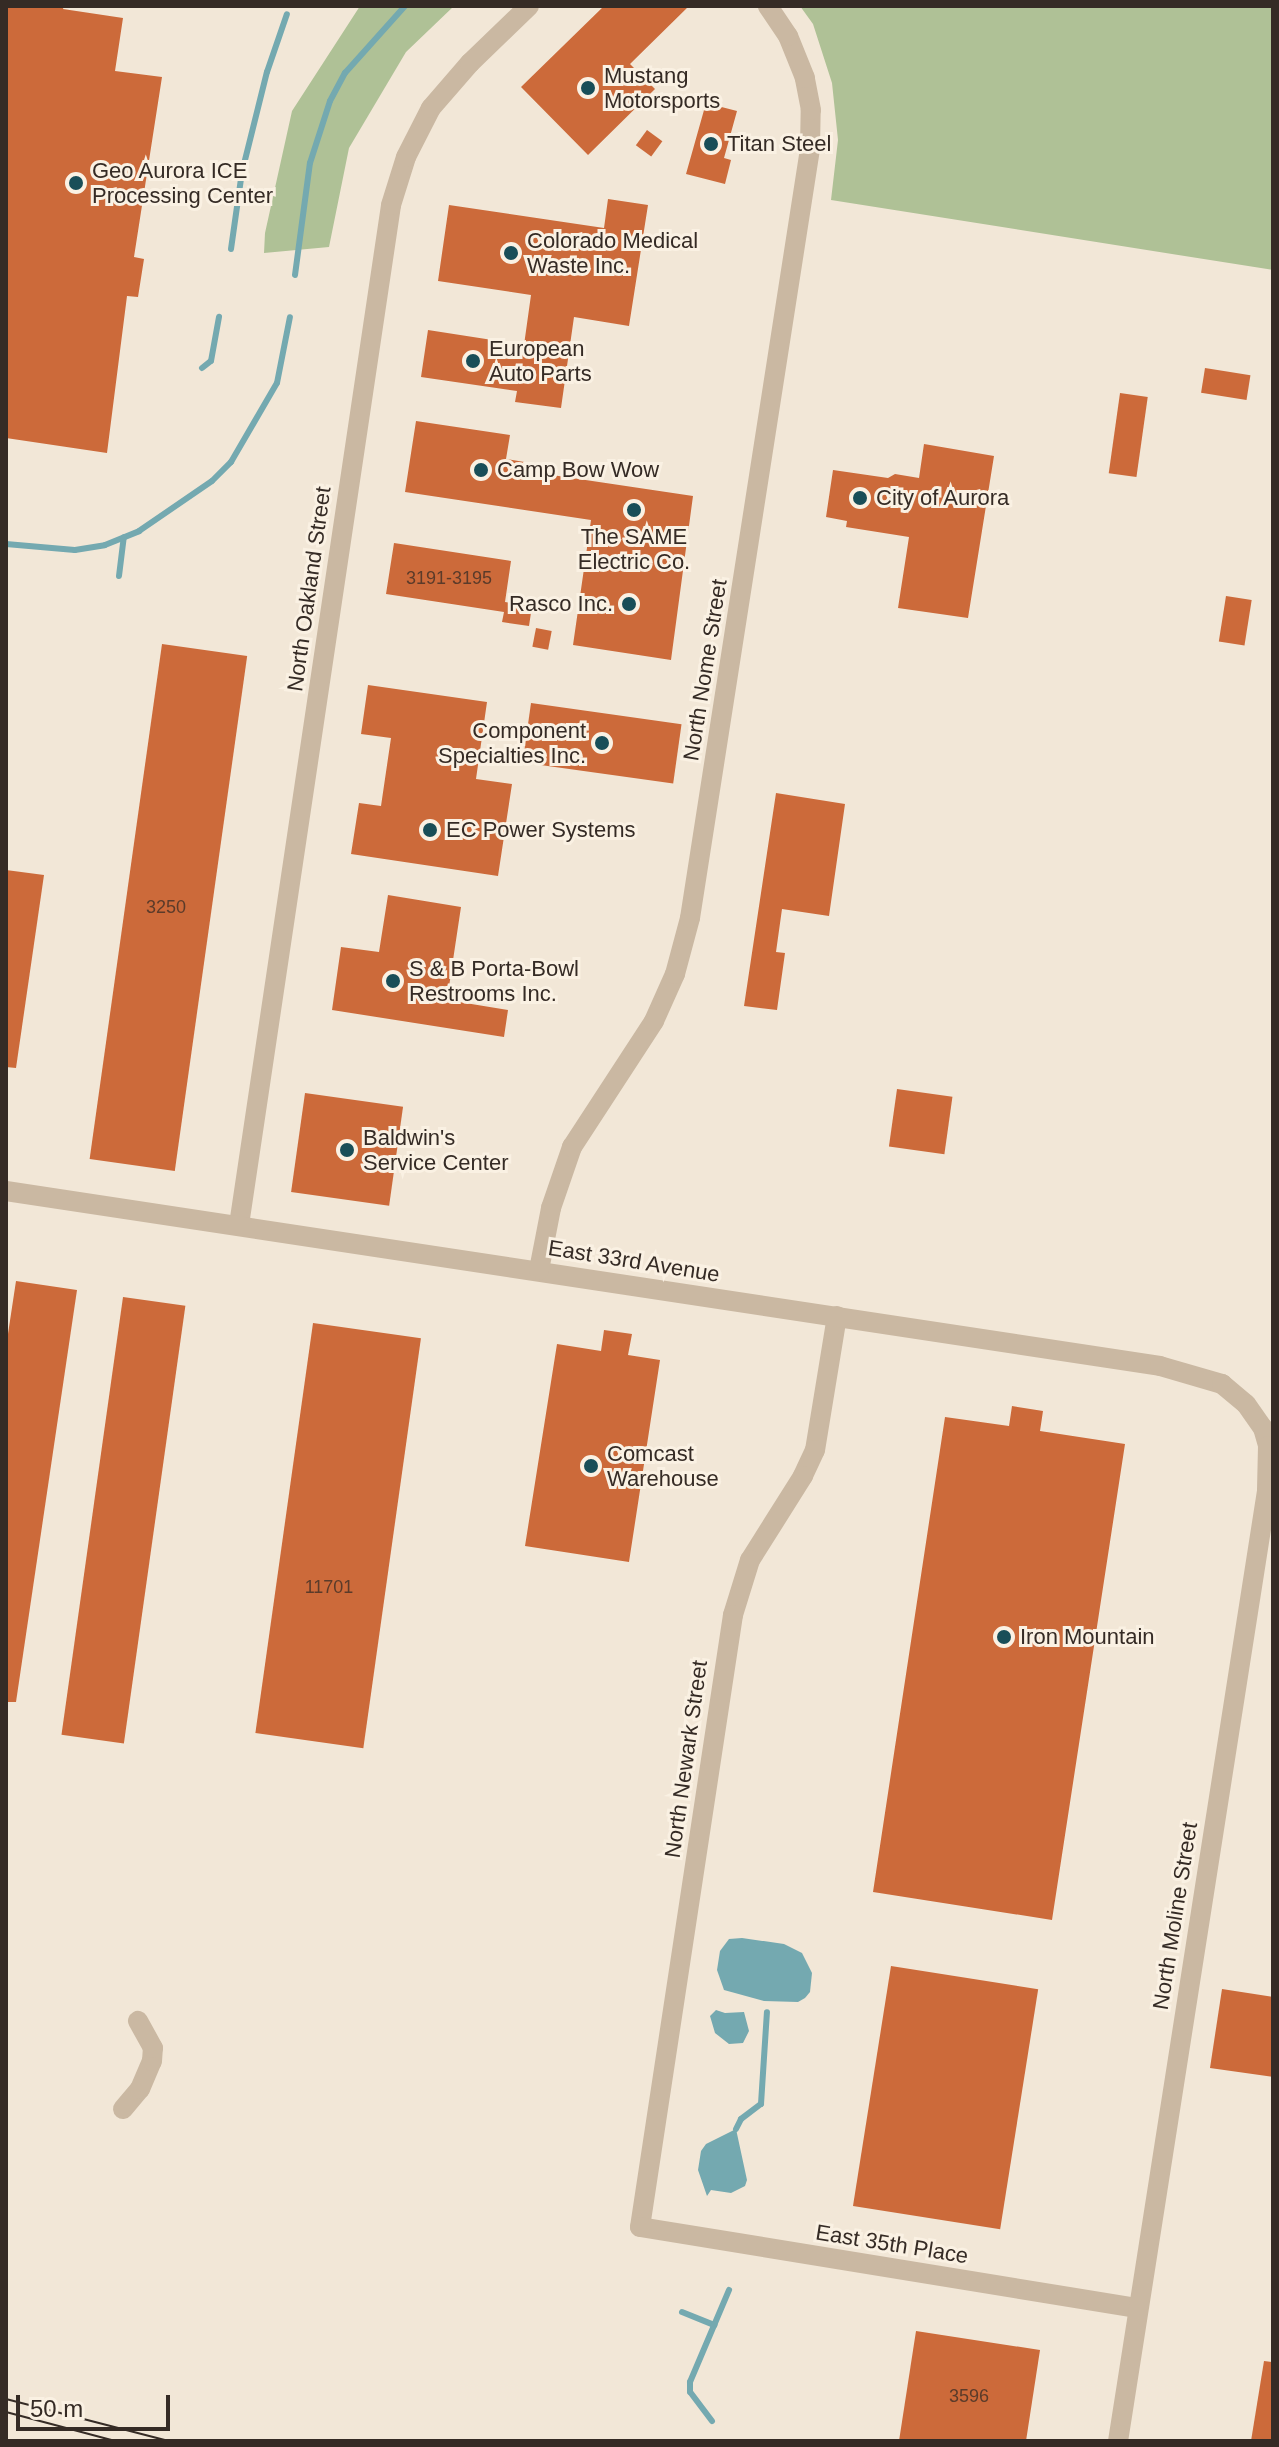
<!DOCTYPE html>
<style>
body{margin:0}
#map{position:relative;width:1279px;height:2447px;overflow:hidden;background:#f2e7d7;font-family:Helvetica,sans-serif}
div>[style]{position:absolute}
.green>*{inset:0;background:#afc196}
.water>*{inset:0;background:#74a9b0}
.stream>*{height:6px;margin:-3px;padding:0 3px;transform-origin:3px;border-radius:3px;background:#74a9b0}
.building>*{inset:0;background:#cc6a3a;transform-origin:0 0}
.minor>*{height:20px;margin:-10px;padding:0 10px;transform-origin:10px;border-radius:10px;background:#cab8a2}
.tertiary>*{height:20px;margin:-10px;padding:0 10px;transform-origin:10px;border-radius:10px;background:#cab8a2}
.tram>*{height:2px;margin:-1px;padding:0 1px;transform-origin:1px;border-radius:1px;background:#352b25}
.dots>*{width:22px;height:22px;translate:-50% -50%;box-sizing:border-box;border:4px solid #faf1e3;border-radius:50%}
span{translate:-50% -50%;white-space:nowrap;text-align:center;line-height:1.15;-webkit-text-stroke:6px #faf1e3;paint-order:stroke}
.number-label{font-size:18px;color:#5b3b2a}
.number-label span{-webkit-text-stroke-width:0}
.poi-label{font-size:22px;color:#352b25}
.left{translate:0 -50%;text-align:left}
.right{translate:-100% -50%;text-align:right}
.street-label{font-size:22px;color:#352b25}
.frame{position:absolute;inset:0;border:8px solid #352b25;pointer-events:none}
.scale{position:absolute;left:16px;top:2395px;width:154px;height:36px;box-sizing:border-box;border:4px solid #352b25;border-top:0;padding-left:10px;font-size:24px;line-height:28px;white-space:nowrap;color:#352b25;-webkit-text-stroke:6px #faf1e3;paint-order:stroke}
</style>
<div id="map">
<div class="green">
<div style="clip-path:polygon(360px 6px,454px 6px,406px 52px,349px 148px,329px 247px,264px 253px,265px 233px,292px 111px)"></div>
<div style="clip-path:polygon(800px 6px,1273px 6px,1273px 270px,831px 200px,838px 140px,832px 83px,813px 24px)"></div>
</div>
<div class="water">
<div style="clip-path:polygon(742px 1938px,784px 1944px,802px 1953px,812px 1973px,810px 1992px,805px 1998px,798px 2002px,764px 2001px,724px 1990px,717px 1970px,720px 1951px,729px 1939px)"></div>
<div style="clip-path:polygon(716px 2010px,725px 2013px,744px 2012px,749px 2031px,743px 2043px,729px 2044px,715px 2033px,710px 2016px)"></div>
<div style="clip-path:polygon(736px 2129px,747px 2180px,745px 2186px,731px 2193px,711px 2190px,707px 2196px,698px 2170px,701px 2151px,706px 2144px)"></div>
</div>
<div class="stream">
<div style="left:231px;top:249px;width:78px;rotate:-81.9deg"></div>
<div style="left:242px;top:172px;width:103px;rotate:-76deg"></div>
<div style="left:267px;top:72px;width:61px;rotate:-71deg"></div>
<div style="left:295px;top:275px;width:113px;rotate:-82.4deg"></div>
<div style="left:310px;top:163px;width:65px;rotate:-72.1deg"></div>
<div style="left:330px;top:101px;width:32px;rotate:-62deg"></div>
<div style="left:345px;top:73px;width:90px;rotate:-48.2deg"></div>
<div style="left:202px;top:368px;width:11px;rotate:-38deg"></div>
<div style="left:211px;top:361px;width:45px;rotate:-79.7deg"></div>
<div style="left:6px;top:544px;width:69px;rotate:5deg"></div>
<div style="left:75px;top:550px;width:30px;rotate:-9deg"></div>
<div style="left:105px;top:545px;width:37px;rotate:-22deg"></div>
<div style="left:139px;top:531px;width:88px;rotate:-34.4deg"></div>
<div style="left:212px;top:481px;width:27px;rotate:-45deg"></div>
<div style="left:231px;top:462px;width:91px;rotate:-59.8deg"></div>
<div style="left:277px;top:383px;width:67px;rotate:-78.9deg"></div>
<div style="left:119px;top:576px;width:39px;rotate:-83deg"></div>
<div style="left:736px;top:2129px;width:11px;rotate:-63deg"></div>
<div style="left:741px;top:2119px;width:25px;rotate:-37deg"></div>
<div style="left:761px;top:2104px;width:92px;rotate:-86.3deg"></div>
<div style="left:682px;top:2312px;width:35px;rotate:22deg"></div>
<div style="left:712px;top:2421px;width:36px;rotate:-127deg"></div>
<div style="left:690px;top:2392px;width:10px;rotate:-90deg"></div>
<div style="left:690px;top:2382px;width:100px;rotate:-67deg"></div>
</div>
<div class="building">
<div style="clip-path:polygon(6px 6px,64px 6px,63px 9px,123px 18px,115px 71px,162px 77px,134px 257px,144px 259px,138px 297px,127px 296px,107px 453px,6px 438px)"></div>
<div style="clip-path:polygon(604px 6px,689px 6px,630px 64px,655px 89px,588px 155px,521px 87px)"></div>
<div style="clip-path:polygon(706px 103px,737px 111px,724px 158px,731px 160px,725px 184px,686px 174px)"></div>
<div style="left:647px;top:130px;width:19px;height:19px;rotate:36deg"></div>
<div style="clip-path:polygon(608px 199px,648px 205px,629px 326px,574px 317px,561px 408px,515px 402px,517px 391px,421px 377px,428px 330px,524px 345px,531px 295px,438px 281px,449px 205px,604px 228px)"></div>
<div style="left:1205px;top:368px;width:46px;height:25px;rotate:9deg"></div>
<div style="left:1120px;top:393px;width:28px;height:81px;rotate:8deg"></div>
<div style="clip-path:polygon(416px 421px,510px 435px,506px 459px,554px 467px,552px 475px,693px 496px,671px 660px,573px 645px,591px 520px,405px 492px)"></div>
<div style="clip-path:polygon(924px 444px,994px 456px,968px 618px,898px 608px,909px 537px,846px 527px,847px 521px,826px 517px,833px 470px,888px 478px,895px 474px,919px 478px)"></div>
<div style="clip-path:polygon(394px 543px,511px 561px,505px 602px,532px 606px,529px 626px,502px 622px,504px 612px,386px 594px)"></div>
<div style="left:1226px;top:596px;width:26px;height:46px;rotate:9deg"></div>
<div style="left:536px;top:628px;width:16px;height:19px;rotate:11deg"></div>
<div style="left:162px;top:644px;width:86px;height:520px;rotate:8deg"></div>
<div style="clip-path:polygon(368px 685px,487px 702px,476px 779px,512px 784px,498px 876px,351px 854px,359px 803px,381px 806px,391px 738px,361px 734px)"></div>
<div style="left:531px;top:703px;width:152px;height:60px;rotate:8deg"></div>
<div style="clip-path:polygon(776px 793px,845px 804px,829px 916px,782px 909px,776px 952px,785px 953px,777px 1010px,744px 1006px)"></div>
<div style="clip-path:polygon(6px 870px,44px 875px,16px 1068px,6px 1067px)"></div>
<div style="clip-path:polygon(388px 895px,461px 907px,447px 1000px,508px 1010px,504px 1037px,332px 1010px,341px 947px,379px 952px)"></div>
<div style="left:897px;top:1089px;width:56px;height:58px;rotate:8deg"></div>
<div style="left:305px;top:1093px;width:99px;height:100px;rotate:8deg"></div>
<div style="clip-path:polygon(16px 1281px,77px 1290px,16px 1702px,6px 1702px,6px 1347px)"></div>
<div style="left:123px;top:1297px;width:63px;height:442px;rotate:8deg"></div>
<div style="left:313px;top:1323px;width:109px;height:414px;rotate:8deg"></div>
<div style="clip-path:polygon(604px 1330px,632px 1334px,628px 1355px,660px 1360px,629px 1562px,525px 1546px,557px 1344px,601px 1351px)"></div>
<div style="clip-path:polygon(1012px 1406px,1043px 1411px,1040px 1431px,1125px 1444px,1052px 1920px,873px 1892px,945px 1417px,1009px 1426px)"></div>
<div style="left:891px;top:1966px;width:149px;height:243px;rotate:9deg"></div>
<div style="clip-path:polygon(1222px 1989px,1273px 1997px,1273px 2077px,1210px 2068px)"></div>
<div style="clip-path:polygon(916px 2331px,1040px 2350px,1026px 2441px,899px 2441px)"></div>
<div style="clip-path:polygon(1264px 2361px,1273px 2362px,1273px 2441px,1251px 2441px)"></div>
</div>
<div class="minor">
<div style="left:239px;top:1225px;width:1031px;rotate:-81.52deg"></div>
<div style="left:391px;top:205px;width:50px;rotate:-72.6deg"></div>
<div style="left:406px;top:157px;width:55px;rotate:-63deg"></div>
<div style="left:431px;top:108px;width:60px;rotate:-49.1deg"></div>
<div style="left:470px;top:63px;width:82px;rotate:-44deg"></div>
<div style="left:837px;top:1316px;width:136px;rotate:99.3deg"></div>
<div style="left:815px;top:1450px;width:29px;rotate:115deg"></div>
<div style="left:803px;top:1476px;width:99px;rotate:122.2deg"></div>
<div style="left:750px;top:1560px;width:58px;rotate:107.2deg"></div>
<div style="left:733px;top:1615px;width:619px;rotate:98.64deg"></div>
<div style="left:640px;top:2227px;width:504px;rotate:9.26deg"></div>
<div style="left:123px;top:2109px;width:26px;rotate:-50deg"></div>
<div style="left:140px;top:2089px;width:30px;rotate:-67deg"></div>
<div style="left:152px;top:2061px;width:13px;rotate:-86deg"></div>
<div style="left:153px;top:2048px;width:31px;rotate:-119deg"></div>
</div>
<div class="tertiary">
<div style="left:6px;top:1191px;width:1167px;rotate:8.62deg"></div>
<div style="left:1160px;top:1366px;width:65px;rotate:16.2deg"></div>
<div style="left:1222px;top:1384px;width:31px;rotate:40deg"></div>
<div style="left:1246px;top:1404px;width:29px;rotate:55deg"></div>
<div style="left:1263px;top:1428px;width:19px;rotate:74deg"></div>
<div style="left:1268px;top:1446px;width:45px;rotate:91.3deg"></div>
<div style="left:1267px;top:1491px;width:962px;rotate:98.91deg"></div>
<div style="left:539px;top:1270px;width:63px;rotate:-79deg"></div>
<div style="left:551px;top:1208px;width:65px;rotate:-71deg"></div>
<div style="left:572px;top:1147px;width:150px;rotate:-56.9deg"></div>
<div style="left:654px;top:1021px;width:51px;rotate:-65.9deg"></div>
<div style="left:675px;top:974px;width:58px;rotate:-75deg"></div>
<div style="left:690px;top:918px;width:778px;rotate:-81.13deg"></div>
<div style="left:810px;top:149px;width:39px;rotate:-89deg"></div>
<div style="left:811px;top:110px;width:33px;rotate:-101deg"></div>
<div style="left:805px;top:78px;width:45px;rotate:-112deg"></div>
<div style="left:788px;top:36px;width:36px;rotate:-124deg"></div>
</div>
<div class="tram">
<div style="left:6px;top:2399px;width:167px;rotate:14.5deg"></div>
<div style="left:6px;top:2412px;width:113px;rotate:14.9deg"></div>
</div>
<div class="dots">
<div style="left:588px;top:88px;background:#194e58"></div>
<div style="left:711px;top:144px;background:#194e58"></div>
<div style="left:76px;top:183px;background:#194e58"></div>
<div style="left:511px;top:253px;background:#194e58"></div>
<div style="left:473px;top:361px;background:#194e58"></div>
<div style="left:481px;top:470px;background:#194e58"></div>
<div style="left:860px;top:498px;background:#194e58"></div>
<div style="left:634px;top:510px;background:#194e58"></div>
<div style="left:629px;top:604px;background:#194e58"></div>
<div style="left:602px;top:743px;background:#194e58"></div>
<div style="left:430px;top:830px;background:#194e58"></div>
<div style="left:393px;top:981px;background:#194e58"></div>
<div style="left:347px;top:1150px;background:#194e58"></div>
<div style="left:591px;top:1466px;background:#194e58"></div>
<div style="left:1004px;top:1637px;background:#194e58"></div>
</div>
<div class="number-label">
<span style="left:449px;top:578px">3191-3195</span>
<span style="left:166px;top:907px">3250</span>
<span style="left:329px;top:1587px">11701</span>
<span style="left:969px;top:2396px">3596</span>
</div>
<div class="poi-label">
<span class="left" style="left:604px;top:88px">Mustang<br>Motorsports</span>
<span class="left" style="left:727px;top:144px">Titan Steel</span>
<span class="left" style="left:92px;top:183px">Geo Aurora ICE<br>Processing Center</span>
<span class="left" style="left:527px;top:253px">Colorado Medical<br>Waste Inc.</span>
<span class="left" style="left:489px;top:361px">European<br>Auto Parts</span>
<span class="left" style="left:497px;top:470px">Camp Bow Wow</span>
<span class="left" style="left:876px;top:498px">City of Aurora</span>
<span style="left:634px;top:549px">The SAME<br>Electric Co.</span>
<span class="right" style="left:613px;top:604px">Rasco Inc.</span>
<span class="right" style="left:586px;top:743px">Component<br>Specialties Inc.</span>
<span class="left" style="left:446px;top:830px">EC Power Systems</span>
<span class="left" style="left:409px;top:981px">S &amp; B Porta-Bowl<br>Restrooms Inc.</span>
<span class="left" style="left:363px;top:1150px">Baldwin's<br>Service Center</span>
<span class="left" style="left:607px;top:1466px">Comcast<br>Warehouse</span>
<span class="left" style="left:1020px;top:1637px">Iron Mountain</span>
</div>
<div class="street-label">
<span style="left:309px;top:589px;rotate:-82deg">North Oakland Street</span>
<span style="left:705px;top:670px;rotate:-81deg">North Nome Street</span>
<span style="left:634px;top:1261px;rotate:9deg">East 33rd Avenue</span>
<span style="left:686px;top:1759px;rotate:-82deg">North Newark Street</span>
<span style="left:1175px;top:1916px;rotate:-81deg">North Moline Street</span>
<span style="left:892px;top:2244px;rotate:9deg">East 35th Place</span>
</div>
<div class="frame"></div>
<div class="scale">50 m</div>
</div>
